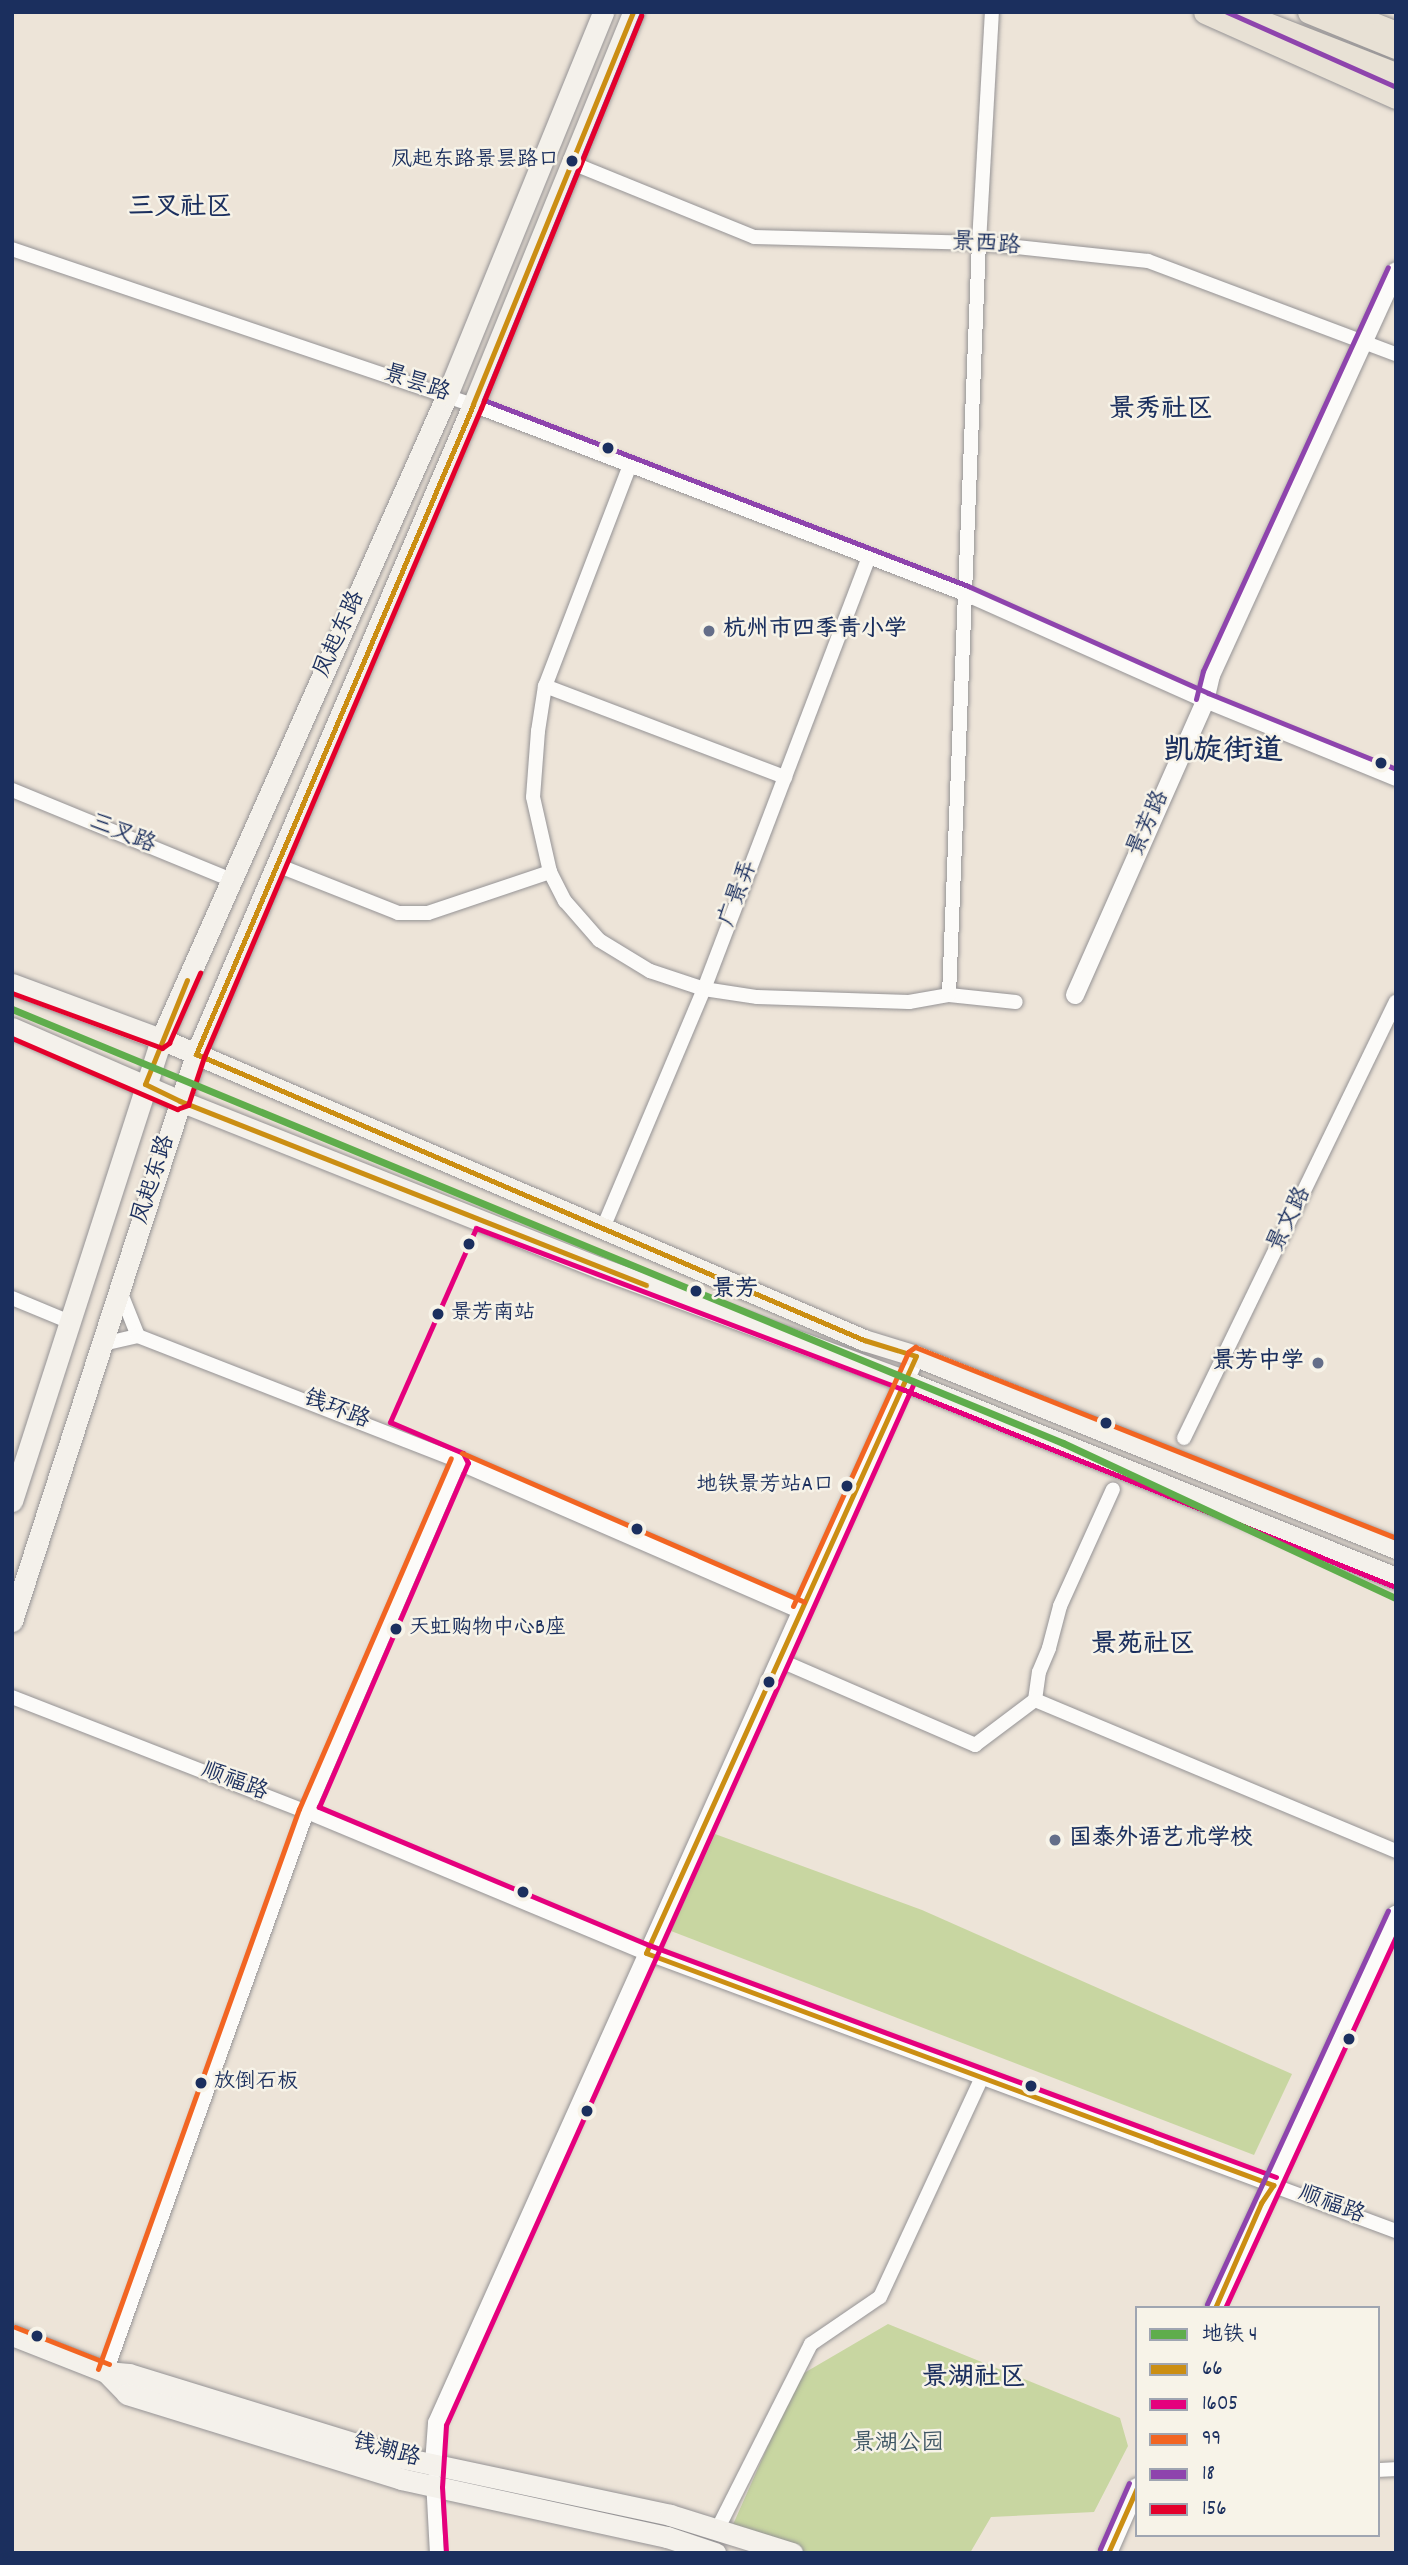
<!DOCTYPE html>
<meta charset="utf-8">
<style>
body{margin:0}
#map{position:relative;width:1408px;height:2565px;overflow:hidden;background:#ede4d8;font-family:Dekko,"LXGW WenKai TC",sans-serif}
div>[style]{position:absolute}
.green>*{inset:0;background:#c8d6a1}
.roads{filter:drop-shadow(0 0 2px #959395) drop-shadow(0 0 2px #959395)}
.minor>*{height:14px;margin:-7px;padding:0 7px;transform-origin:7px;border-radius:7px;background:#fcfbf9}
.tertiary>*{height:18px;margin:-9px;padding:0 9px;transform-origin:9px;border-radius:9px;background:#fcfbf9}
.secondary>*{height:21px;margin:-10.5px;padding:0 10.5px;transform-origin:10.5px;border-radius:10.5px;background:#f4f1eb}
.primary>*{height:23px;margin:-11.5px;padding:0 11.5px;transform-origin:11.5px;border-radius:11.5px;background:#e8e1d5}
.trunk>*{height:24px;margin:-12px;padding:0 12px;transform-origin:12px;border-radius:12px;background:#e8e1d5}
.bus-1>*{height:5px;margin:-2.5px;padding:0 2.5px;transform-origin:2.5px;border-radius:2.5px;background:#cb8e13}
.bus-2>*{height:5px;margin:-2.5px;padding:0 2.5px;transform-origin:2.5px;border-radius:2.5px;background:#e5007d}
.bus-3>*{height:5px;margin:-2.5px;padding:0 2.5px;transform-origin:2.5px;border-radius:2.5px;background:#f26522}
.bus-4>*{height:5px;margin:-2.5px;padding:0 2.5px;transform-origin:2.5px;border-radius:2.5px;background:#8e44ad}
.bus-5>*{height:5px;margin:-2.5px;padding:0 2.5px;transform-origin:2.5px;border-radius:2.5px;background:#e4002b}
.metro-1>*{height:7px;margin:-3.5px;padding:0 3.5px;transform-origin:3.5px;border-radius:3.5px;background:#5fad4c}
.dots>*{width:19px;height:19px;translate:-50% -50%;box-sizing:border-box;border:4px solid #f7f3e8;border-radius:50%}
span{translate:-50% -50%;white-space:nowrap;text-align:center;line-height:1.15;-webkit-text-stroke:5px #f7f3e8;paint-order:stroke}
.bus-label{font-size:21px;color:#1b2f5e}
.right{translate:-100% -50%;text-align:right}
.left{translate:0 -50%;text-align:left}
.street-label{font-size:23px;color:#1b2f5e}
.poi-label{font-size:23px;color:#1b2f5e;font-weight:700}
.stop-label{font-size:23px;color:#1b2f5e;font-weight:700}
.park-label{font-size:23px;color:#3e5664}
.quarter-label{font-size:26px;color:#1b2f5e;font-weight:700}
.district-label{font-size:30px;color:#1b2f5e;font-weight:700}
.frame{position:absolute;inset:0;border:14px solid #1b2f5e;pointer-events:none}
.legend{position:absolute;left:1135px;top:2306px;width:245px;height:231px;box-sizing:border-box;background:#f7f3e8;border:2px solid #9fa5b1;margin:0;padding:9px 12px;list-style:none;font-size:21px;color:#1b2f5e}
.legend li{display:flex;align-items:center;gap:14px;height:35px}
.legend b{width:35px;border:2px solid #9fa5b1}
</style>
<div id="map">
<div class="green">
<div style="clip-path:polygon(715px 1834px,922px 1910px,1292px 2074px,1254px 2155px,671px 1931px)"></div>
<div style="clip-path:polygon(888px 2324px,1120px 2418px,1128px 2446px,1094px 2512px,991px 2517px,970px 2553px,796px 2553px,731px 2529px,799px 2376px)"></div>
</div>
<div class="roads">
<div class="minor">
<div style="left:572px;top:163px;width:196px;rotate:22.1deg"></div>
<div style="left:754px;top:237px;width:225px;rotate:1.5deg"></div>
<div style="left:979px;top:243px;width:170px;rotate:6.1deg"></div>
<div style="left:1148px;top:261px;width:265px;rotate:20.6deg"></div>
<div style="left:12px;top:249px;width:487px;rotate:18.7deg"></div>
<div style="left:473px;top:405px;width:527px;rotate:21.01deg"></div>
<div style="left:965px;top:594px;width:263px;rotate:24deg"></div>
<div style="left:1205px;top:701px;width:206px;rotate:22.2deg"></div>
<div style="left:630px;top:465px;width:237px;rotate:111deg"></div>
<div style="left:545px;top:686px;width:46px;rotate:98.8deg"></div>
<div style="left:538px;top:731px;width:66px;rotate:94.3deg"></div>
<div style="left:533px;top:797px;width:77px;rotate:77.2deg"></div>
<div style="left:550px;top:872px;width:33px;rotate:63deg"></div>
<div style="left:565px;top:901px;width:52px;rotate:48.9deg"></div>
<div style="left:599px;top:940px;width:60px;rotate:31.3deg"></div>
<div style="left:650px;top:971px;width:57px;rotate:18.4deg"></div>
<div style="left:704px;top:989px;width:54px;rotate:8.6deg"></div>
<div style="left:757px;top:997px;width:152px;rotate:1.9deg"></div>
<div style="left:909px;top:1002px;width:41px;rotate:-9.9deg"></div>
<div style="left:949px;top:995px;width:67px;rotate:6deg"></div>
<div style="left:545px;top:686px;width:257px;rotate:20.8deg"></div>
<div style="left:12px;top:790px;width:237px;rotate:22.3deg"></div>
<div style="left:277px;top:865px;width:130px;rotate:21.6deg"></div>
<div style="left:398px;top:913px;width:30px"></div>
<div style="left:428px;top:913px;width:129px;rotate:-18.6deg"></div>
<div style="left:949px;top:995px;width:753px;rotate:-87.72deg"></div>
<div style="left:979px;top:243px;width:231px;rotate:-86.8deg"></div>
<div style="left:603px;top:1228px;width:259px;rotate:-67.1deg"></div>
<div style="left:704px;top:989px;width:462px;rotate:-69.1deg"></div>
<div style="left:120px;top:1291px;width:48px;rotate:68.2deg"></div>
<div style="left:12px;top:1298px;width:63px;rotate:22.5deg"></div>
<div style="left:103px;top:1344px;width:36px;rotate:-13deg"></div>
<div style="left:138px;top:1336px;width:344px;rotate:21.3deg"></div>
<div style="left:459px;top:1461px;width:382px;rotate:113.4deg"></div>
<div style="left:307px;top:1812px;width:595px;rotate:109.74deg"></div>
<div style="left:1184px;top:1438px;width:485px;rotate:-64.1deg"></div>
<div style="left:779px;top:1660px;width:214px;rotate:23.4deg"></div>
<div style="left:975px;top:1745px;width:75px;rotate:-36.9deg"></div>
<div style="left:1035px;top:1700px;width:28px;rotate:-82deg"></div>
<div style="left:1039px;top:1672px;width:26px;rotate:-67deg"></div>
<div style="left:1049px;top:1648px;width:43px;rotate:-75.3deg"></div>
<div style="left:1060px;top:1606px;width:128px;rotate:-65.6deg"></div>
<div style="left:12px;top:1697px;width:317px;rotate:21.3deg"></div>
<div style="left:307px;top:1812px;width:367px;rotate:22.6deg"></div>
<div style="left:646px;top:1953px;width:800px;rotate:20.34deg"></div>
<div style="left:1035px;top:1700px;width:391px;rotate:22.7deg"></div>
<div style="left:1378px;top:2470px;width:18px;rotate:-3deg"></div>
<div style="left:433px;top:2480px;width:73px;rotate:86.9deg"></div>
<div style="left:718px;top:2528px;width:206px;rotate:-63.2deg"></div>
<div style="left:811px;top:2344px;width:83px;rotate:-34.3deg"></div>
<div style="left:880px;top:2297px;width:242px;rotate:-65.1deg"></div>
</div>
<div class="tertiary">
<div style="left:1075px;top:995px;width:321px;rotate:-66.1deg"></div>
<div style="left:1205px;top:701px;width:27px;rotate:-77deg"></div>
<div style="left:1211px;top:675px;width:444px;rotate:-65.4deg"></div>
<div style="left:459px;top:1461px;width:373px;rotate:23.5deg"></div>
<div style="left:1215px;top:2308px;width:433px;rotate:-65.3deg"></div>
<div style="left:434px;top:2464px;width:41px;rotate:-85.8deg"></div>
<div style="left:437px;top:2423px;width:1170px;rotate:-65.82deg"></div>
<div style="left:1108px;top:2553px;width:72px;rotate:-66.3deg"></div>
</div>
<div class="secondary">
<div style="left:12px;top:984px;width:159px;rotate:20.3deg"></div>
<div style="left:161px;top:1039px;width:765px;rotate:23.18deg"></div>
<div style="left:864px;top:1340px;width:54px;rotate:17.1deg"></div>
<div style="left:916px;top:1356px;width:517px;rotate:21.8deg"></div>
<div style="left:12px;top:1028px;width:183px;rotate:23.5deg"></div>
<div style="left:180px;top:1101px;width:452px;rotate:21.7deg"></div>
<div style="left:600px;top:1268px;width:325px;rotate:20.3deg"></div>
<div style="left:905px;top:1381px;width:529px;rotate:21.86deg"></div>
<div style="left:12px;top:1501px;width:485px;rotate:-72.1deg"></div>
<div style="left:161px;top:1039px;width:705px;rotate:-66.05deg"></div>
<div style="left:447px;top:395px;width:414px;rotate:-67.8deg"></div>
<div style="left:12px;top:1621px;width:596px;rotate:-72.02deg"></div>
<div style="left:196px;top:1054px;width:706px;rotate:-66.89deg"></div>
<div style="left:473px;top:405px;width:424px;rotate:-67.8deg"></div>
<div style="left:12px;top:2335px;width:101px;rotate:21.5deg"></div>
<div style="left:106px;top:2372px;width:23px;rotate:5deg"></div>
<div style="left:129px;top:2374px;width:282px;rotate:17.1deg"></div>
<div style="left:398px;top:2457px;width:278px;rotate:12deg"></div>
<div style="left:670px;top:2515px;width:128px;rotate:17.3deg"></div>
<div style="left:106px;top:2372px;width:30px;rotate:46deg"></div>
<div style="left:127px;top:2394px;width:287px;rotate:17.2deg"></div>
<div style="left:401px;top:2479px;width:272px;rotate:12.3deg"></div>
<div style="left:667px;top:2537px;width:51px;rotate:18.4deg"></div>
</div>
<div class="primary">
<div style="left:1205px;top:12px;width:209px;rotate:24deg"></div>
<div style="left:1343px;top:12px;width:57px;rotate:21.6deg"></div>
</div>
<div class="trunk">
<div style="left:1234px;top:12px;width:174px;rotate:21.3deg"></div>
<div style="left:1310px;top:12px;width:93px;rotate:22.1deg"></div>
</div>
</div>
<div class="bus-1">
<div style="left:633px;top:12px;width:424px;rotate:112.2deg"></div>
<div style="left:473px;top:405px;width:706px;rotate:113.11deg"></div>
<div style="left:196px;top:1054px;width:727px;rotate:23.18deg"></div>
<div style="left:864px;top:1340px;width:54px;rotate:17.1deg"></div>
<div style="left:916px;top:1356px;width:655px;rotate:114.34deg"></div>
<div style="left:187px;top:980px;width:112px;rotate:112deg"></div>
<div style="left:145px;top:1084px;width:39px;rotate:26deg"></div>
<div style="left:180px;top:1101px;width:501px;rotate:21.55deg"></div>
<div style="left:646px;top:1953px;width:669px;rotate:20.31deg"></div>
<div style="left:1215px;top:2308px;width:115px;rotate:-66.3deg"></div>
<div style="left:1261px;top:2203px;width:22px;rotate:-56deg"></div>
<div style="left:1108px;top:2553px;width:71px;rotate:-66deg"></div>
</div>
<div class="bus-2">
<div style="left:1276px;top:2177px;width:669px;rotate:-159.69deg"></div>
<div style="left:649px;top:1945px;width:358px;rotate:-157.3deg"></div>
<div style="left:319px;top:1807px;width:375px;rotate:-66.6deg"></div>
<div style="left:468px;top:1463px;width:11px;rotate:-117deg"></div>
<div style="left:463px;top:1453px;width:79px;rotate:-157deg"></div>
<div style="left:390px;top:1422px;width:212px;rotate:-66.1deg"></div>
<div style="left:476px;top:1228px;width:455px;rotate:20.7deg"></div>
<div style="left:902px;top:1389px;width:529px;rotate:21.86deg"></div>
<div style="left:1225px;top:2308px;width:409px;rotate:-65.3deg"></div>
<div style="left:446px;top:2552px;width:65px;rotate:-93.5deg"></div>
<div style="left:442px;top:2487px;width:62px;rotate:-86.3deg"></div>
<div style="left:446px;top:2425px;width:1140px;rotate:-65.82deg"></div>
</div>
<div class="bus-3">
<div style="left:462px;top:1453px;width:373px;rotate:23.5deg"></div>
<div style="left:793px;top:1606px;width:279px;rotate:-65.6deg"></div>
<div style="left:908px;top:1352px;width:9px;rotate:-36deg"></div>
<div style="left:915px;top:1347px;width:518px;rotate:21.66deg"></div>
<div style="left:15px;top:2327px;width:101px;rotate:21.5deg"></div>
<div style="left:98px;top:2369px;width:595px;rotate:-70.26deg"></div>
<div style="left:299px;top:1809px;width:382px;rotate:-66.6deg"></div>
</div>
<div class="bus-4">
<div style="left:1227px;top:12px;width:185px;rotate:23.9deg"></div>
<div style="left:641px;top:15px;width:416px;rotate:112.2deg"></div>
<div style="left:484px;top:400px;width:519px;rotate:21.02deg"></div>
<div style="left:968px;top:586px;width:263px;rotate:24deg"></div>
<div style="left:1208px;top:693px;width:203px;rotate:22deg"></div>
<div style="left:1196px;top:699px;width:29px;rotate:-76deg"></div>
<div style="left:1203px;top:671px;width:444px;rotate:-65.4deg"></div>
<div style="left:1207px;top:2304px;width:433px;rotate:-65.3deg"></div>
<div style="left:1100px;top:2549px;width:72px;rotate:-66.3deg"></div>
</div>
<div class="bus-5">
<div style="left:12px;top:993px;width:160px;rotate:20.1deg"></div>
<div style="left:162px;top:1048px;width:9px;rotate:-36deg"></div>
<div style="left:169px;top:1043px;width:77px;rotate:-66.1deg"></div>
<div style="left:12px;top:1038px;width:180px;rotate:23.3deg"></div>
<div style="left:177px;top:1109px;width:12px;rotate:-20deg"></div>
<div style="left:188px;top:1105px;width:51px;rotate:-71.6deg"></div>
<div style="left:204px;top:1057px;width:706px;rotate:-66.89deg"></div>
<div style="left:481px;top:408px;width:424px;rotate:-67.8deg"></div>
</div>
<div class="metro-1">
<div style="left:12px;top:1009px;width:1137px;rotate:22.44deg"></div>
<div style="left:1063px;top:1443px;width:367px;rotate:25deg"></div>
</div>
<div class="dots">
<div style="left:572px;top:161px;background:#1b2f5e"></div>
<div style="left:608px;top:448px;background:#1b2f5e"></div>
<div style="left:709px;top:631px;background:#646e89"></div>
<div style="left:1381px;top:763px;background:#1b2f5e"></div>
<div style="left:469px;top:1244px;background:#1b2f5e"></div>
<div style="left:696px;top:1291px;background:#1b2f5e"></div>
<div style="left:438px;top:1314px;background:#1b2f5e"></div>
<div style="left:1318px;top:1363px;background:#646e89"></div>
<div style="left:1106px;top:1423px;background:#1b2f5e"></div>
<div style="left:847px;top:1486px;background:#1b2f5e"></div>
<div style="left:637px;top:1529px;background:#1b2f5e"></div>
<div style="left:396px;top:1629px;background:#1b2f5e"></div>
<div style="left:769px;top:1682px;background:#1b2f5e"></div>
<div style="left:1055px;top:1840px;background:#646e89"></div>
<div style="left:523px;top:1892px;background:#1b2f5e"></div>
<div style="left:1349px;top:2039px;background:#1b2f5e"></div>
<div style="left:201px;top:2083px;background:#1b2f5e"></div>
<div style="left:1031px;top:2086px;background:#1b2f5e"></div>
<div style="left:587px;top:2111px;background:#1b2f5e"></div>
<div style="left:37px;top:2336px;background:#1b2f5e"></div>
</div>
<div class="bus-label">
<span class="right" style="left:559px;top:161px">凤起东路景昙路口</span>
<span class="left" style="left:451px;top:1314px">景芳南站</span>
<span class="right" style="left:834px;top:1486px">地铁景芳站A口</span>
<span class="left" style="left:409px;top:1629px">天虹购物中心B座</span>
<span class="left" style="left:214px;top:2083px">放倒石板</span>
</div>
<div class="street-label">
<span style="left:986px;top:246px;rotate:4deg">景西路</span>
<span style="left:416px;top:385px;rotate:19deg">景昙路</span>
<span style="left:341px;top:635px;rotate:-66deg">凤起东路</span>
<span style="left:1150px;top:824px;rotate:-66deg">景芳路</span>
<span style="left:122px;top:835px;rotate:22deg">三叉路</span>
<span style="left:740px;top:894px;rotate:-69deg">广景弄</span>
<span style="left:155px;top:1180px;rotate:-72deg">凤起东路</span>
<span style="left:1291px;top:1220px;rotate:-64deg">景文路</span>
<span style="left:336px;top:1411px;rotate:21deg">钱环路</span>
<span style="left:234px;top:1783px;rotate:21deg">顺福路</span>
<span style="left:1331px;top:2206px;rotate:21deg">顺福路</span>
<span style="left:386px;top:2452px;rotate:15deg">钱潮路</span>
</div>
<div class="poi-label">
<span class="left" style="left:723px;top:631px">杭州市四季青小学</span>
<span class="right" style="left:1304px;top:1363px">景芳中学</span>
<span class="left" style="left:1069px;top:1840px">国泰外语艺术学校</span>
</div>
<div class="stop-label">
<span class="left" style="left:712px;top:1291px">景芳</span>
</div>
<div class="park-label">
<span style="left:898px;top:2445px">景湖公园</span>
</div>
<div class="quarter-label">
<span style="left:180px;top:209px">三叉社区</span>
<span style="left:1161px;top:411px">景秀社区</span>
<span style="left:1143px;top:1646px">景苑社区</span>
<span style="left:974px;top:2379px">景湖社区</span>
</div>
<div class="district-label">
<span style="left:1223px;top:754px">凯旋街道</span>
</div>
<div class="frame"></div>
<ul class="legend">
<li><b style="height:9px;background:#5fad4c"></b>地铁 4</li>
<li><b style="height:9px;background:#cb8e13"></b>66</li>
<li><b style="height:9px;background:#e5007d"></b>1605</li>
<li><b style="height:9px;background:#f26522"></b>99</li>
<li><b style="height:9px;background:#8e44ad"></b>18</li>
<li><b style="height:9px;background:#e4002b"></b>156</li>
</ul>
</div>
